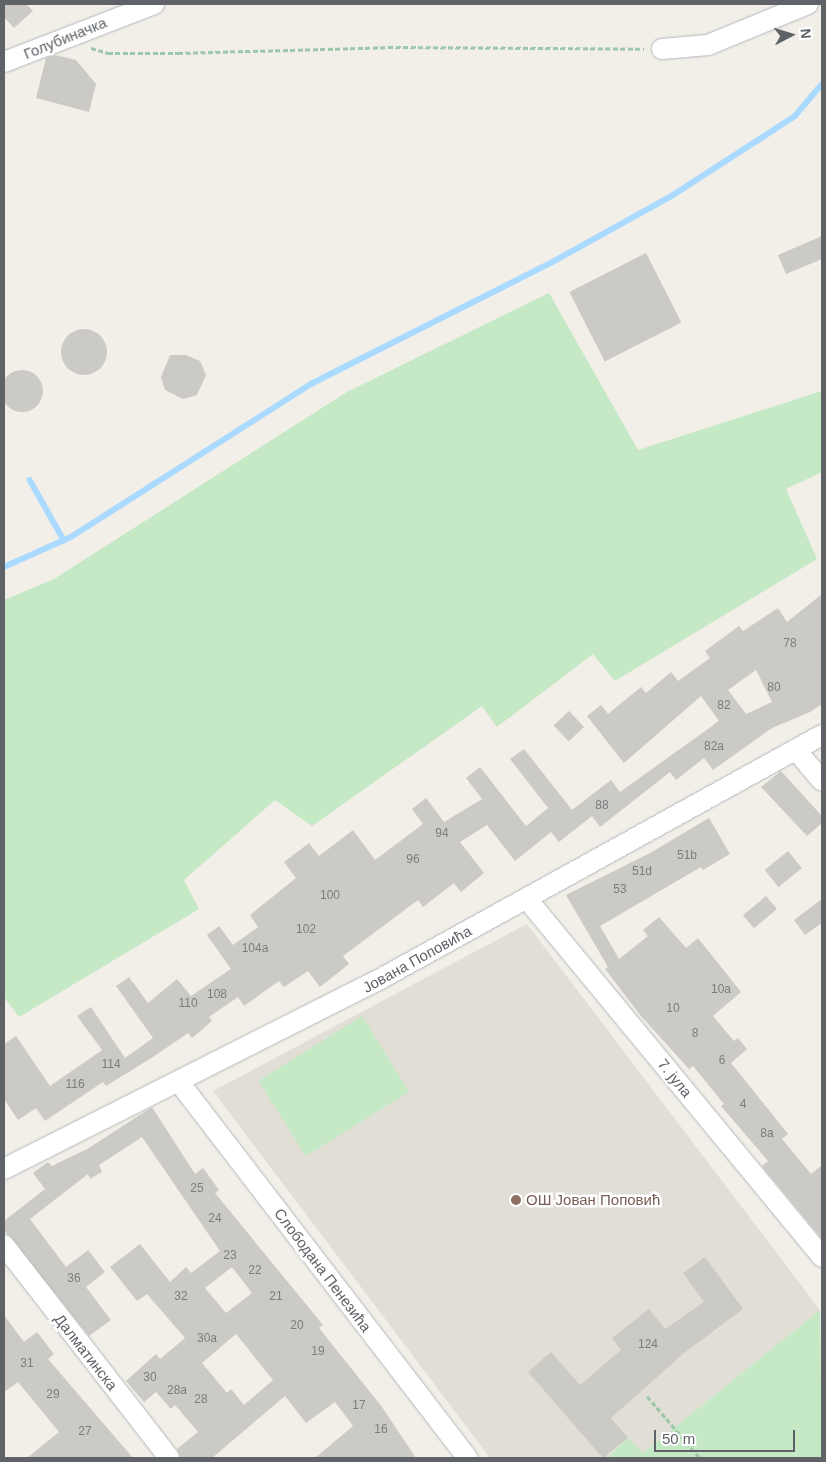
<!DOCTYPE html>
<meta charset="utf-8">
<style>
body{margin:0}
#map{position:relative;width:826px;height:1462px;overflow:hidden;background:#f1efe8;font-family:Helvetica,sans-serif}
div>[style]{position:absolute}
.education>*{inset:0;background:#e1ded6}
.green>*{inset:0;background:#c5e8c5;transform-origin:0 0}
.stream>*{height:5.5px;margin:-2.75px;padding:0 2.75px;transform-origin:2.75px;border-radius:2.75px;background:#aadaff}
.building>*{inset:0;background:#cccac5;transform-origin:0 0}
.round{border-radius:50%}
.path>*{height:3px;margin-top:-1.5px;transform-origin:0;background:repeating-linear-gradient(90deg,#9cc7a9 0 5px,transparent 0 7.5px)}
.roads{filter:drop-shadow(0 0 1px #b5b8bc) drop-shadow(0 0 1px #b5b8bc)}
.minor>*{height:20px;margin:-10px;padding:0 10px;transform-origin:10px;border-radius:10px;background:#fff}
.dots>*{width:14px;height:14px;translate:-50% -50%;box-sizing:border-box;border:2px solid #fff;border-radius:50%}
span{translate:-50% -50%;white-space:nowrap;text-align:center;line-height:1.15;-webkit-text-stroke:5px #fff;paint-order:stroke}
.number-label{font-size:12px;color:#7a7d7f}
.number-label span{-webkit-text-stroke-width:0}
.street-label{font-size:15px;color:#5f6368}
.education-label{font-size:15px;color:#785e54}
.left{translate:0 -50%;text-align:left}
.frame{position:absolute;inset:0;border:5px solid #5f6368;pointer-events:none}
.north{position:absolute;left:766px;top:10px;width:50px;height:50px;-webkit-text-stroke:4px #fff;paint-order:stroke;rotate:85deg;font-size:14px;font-weight:700;line-height:20px;text-align:center;color:#5f6368}
.north::after{content:'';display:block;margin:auto;width:18px;height:22px;background:#5f6368;clip-path:polygon(50% 0,100% 100%,50% 72%,0 100%)}
.scale{position:absolute;left:654px;top:1430px;width:141px;height:22px;box-sizing:border-box;border:2px solid #5f6368;border-top:0;padding-left:6px;font-size:15px;line-height:18px;white-space:nowrap;color:#5f6368;-webkit-text-stroke:4px #fff;paint-order:stroke}
</style>
<div id="map">
<div class="education">
<div style="clip-path:polygon(527px 924px,820px 1310px,643px 1453px,628px 1439px,606px 1458px,490px 1458px,213px 1091px)"></div>
</div>
<div class="green">
<div style="clip-path:polygon(549px 293px,638px 450px,822px 391px,822px 472px,786px 489px,817px 559px,615px 681px,593px 654px,497px 727px,482px 706px,312px 826px,275px 800px,184px 880px,199px 909px,19px 1017px,4px 997px,4px 600px,54px 579px,347px 392px)"></div>
<div style="left:362px;top:1016px;width:89px;height:122px;rotate:58deg"></div>
<div style="clip-path:polygon(820px 1310px,822px 1458px,607px 1458px,628px 1438px,643px 1453px)"></div>
</div>
<div class="stream">
<div style="left:30px;top:480px;width:69px;rotate:60.5deg"></div>
<div style="left:4px;top:567px;width:73px;rotate:-24.1deg"></div>
<div style="left:71px;top:537px;width:285px;rotate:-32.5deg"></div>
<div style="left:311px;top:384px;width:277px;rotate:-26.8deg"></div>
<div style="left:558px;top:259px;width:128px;rotate:-29deg"></div>
<div style="left:670px;top:197px;width:149px;rotate:-32.9deg"></div>
<div style="left:795px;top:116px;width:42px;rotate:-49.8deg"></div>
</div>
<div class="building">
<div style="clip-path:polygon(4px 4px,26px 4px,33px 11px,14px 28px,4px 17px)"></div>
<div style="clip-path:polygon(55px 55px,76px 60px,96px 84px,89px 112px,36px 98px,46px 58px)"></div>
<div style="clip-path:polygon(822px 236px,822px 259px,786px 274px,778px 255px)"></div>
<div style="left:646px;top:253px;width:78px;height:86px;rotate:63deg"></div>
<div class="round" style="left:61px;top:329px;width:46px;height:46px"></div>
<div style="clip-path:polygon(170px 355px,186px 355px,200px 361px,206px 375px,197px 395px,183px 399px,165px 390px,161px 377px)"></div>
<div class="round" style="left:1px;top:370px;width:42px;height:42px"></div>
<div style="clip-path:polygon(evenodd,822px 594px,822px 704px,810px 712px,772px 728px,713px 770px,704px 758px,676px 780px,670px 772px,600px 827px,592px 816px,559px 842px,551px 832px,515px 861px,487px 825px,460px 842px,484px 873px,461px 892px,454px 883px,423px 907px,418px 900px,343px 956px,349px 964px,320px 987px,308px 971px,284px 987px,279px 981px,244px 1006px,238px 997px,209px 1017px,212px 1021px,192px 1038px,188px 1033px,153px 1057px,106px 1086px,103px 1082px,45px 1121px,36px 1108px,18px 1120px,4px 1099px,4px 1044px,16px 1036px,50px 1086px,102px 1050px,77px 1016px,91px 1007px,125px 1058px,153px 1038px,116px 986px,129px 977px,148px 1003px,177px 979px,191px 996px,231px 969px,207px 935px,219px 926px,233px 945px,258px 927px,250px 915px,296px 878px,284px 862px,309px 843px,319px 856px,353px 830px,375px 860px,423px 824px,412px 809px,426px 798px,444px 822px,482px 799px,466px 778px,480px 767px,526px 826px,548px 808px,510px 759px,524px 749px,572px 810px,611px 780px,620px 792px,719px 721px,701px 696px,624px 763px,587px 716px,601px 705px,608px 714px,641px 687px,646px 693px,671px 672px,678px 681px,710px 658px,705px 651px,739px 626px,743px 631px,778px 608px,787px 622px,822px 594px,756px 670px,772px 702px,746px 714px,728px 690px,756px 670px)"></div>
<div style="left:569px;top:711px;width:22px;height:21px;rotate:47deg"></div>
<div style="clip-path:polygon(781px 771px,822px 816px,822px 823px,807px 836px,761px 787px)"></div>
<div style="clip-path:polygon(709px 818px,730px 854px,703px 870px,701px 867px,600px 926px,619px 959px,648px 936px,643px 930px,659px 917px,686px 948px,698px 938px,741px 992px,713px 1016px,734px 1041px,738px 1038px,747px 1049px,731px 1063px,788px 1134px,782px 1139px,811px 1174px,822px 1165px,822px 1239px,762px 1166px,768px 1161px,721px 1106px,724px 1104px,693px 1066px,689px 1069px,641px 1016px,605px 969px,608px 967px,566px 895px,650px 853px)"></div>
<div style="left:788px;top:851px;width:22px;height:30px;rotate:51deg"></div>
<div style="left:766px;top:896px;width:17px;height:30px;rotate:50deg"></div>
<div style="clip-path:polygon(822px 899px,822px 923px,805px 935px,794px 920px)"></div>
<div style="clip-path:polygon(evenodd,152px 1107px,195px 1174px,203px 1168px,219px 1190px,215px 1193px,323px 1325px,319px 1328px,382px 1407px,416px 1458px,315px 1458px,353px 1426px,335px 1402px,306px 1423px,285px 1396px,212px 1458px,181px 1458px,177px 1449px,198px 1432px,175px 1405px,171px 1409px,156px 1392px,144px 1402px,126px 1381px,156px 1354px,160px 1359px,185px 1338px,147px 1294px,137px 1301px,110px 1267px,140px 1244px,170px 1282px,186px 1267px,191px 1273px,220px 1251px,142px 1137px,99px 1165px,102px 1172px,90px 1179px,88px 1174px,30px 1219px,66px 1267px,88px 1250px,105px 1272px,86px 1287px,111px 1320px,89px 1336px,4px 1230px,4px 1221px,45px 1189px,33px 1173px,48px 1162px,52px 1166px,89px 1148px,152px 1107px,232px 1267px,252px 1293px,226px 1313px,205px 1288px,232px 1267px,152px 1107px,236px 1334px,273px 1380px,244px 1405px,231px 1389px,227px 1393px,202px 1363px,236px 1334px)"></div>
<div style="clip-path:polygon(705px 1257px,743px 1309px,684px 1353px,611px 1418px,628px 1438px,603px 1458px,528px 1372px,551px 1352px,580px 1385px,621px 1350px,612px 1338px,649px 1309px,665px 1329px,704px 1302px,683px 1273px)"></div>
<div style="clip-path:polygon(4px 1315px,24px 1342px,37px 1332px,54px 1354px,48px 1359px,133px 1458px,27px 1458px,59px 1432px,18px 1382px,4px 1392px)"></div>
</div>
<div class="path">
<div style="left:91px;top:48px;width:18px;rotate:16deg"></div>
<div style="left:108px;top:53px;width:70px"></div>
<div style="left:178px;top:53px;width:210px;rotate:-1.6deg"></div>
<div style="left:388px;top:47px;width:256px;rotate:0.4deg"></div>
<div style="left:647px;top:1396px;width:82px;rotate:49.5deg"></div>
</div>
<div class="roads">
<div class="minor">
<div style="left:662px;top:49px;width:46px;rotate:-5deg"></div>
<div style="left:708px;top:45px;width:108px;rotate:-22.3deg"></div>
<div style="left:4px;top:62px;width:161px;rotate:-21.1deg"></div>
<div style="left:796px;top:750px;width:40px;rotate:50deg"></div>
<div style="left:527px;top:899px;width:464px;rotate:50.5deg"></div>
<div style="left:179px;top:1082px;width:474px;rotate:52.5deg"></div>
<div style="left:4px;top:1169px;width:413px;rotate:-26.8deg"></div>
<div style="left:373px;top:983px;width:513px;rotate:-28.91deg"></div>
<div style="left:4px;top:1245px;width:269px;rotate:52.2deg"></div>
</div>
</div>
<div class="dots">
<div style="left:516px;top:1200px;background:#8d6e63"></div>
</div>
<div class="number-label">
<span style="left:790px;top:644px">78</span>
<span style="left:774px;top:688px">80</span>
<span style="left:724px;top:706px">82</span>
<span style="left:714px;top:747px">82a</span>
<span style="left:602px;top:806px">88</span>
<span style="left:442px;top:834px">94</span>
<span style="left:687px;top:856px">51b</span>
<span style="left:413px;top:860px">96</span>
<span style="left:642px;top:872px">51d</span>
<span style="left:620px;top:890px">53</span>
<span style="left:330px;top:896px">100</span>
<span style="left:306px;top:930px">102</span>
<span style="left:255px;top:949px">104a</span>
<span style="left:721px;top:990px">10a</span>
<span style="left:217px;top:995px">108</span>
<span style="left:188px;top:1004px">110</span>
<span style="left:673px;top:1009px">10</span>
<span style="left:695px;top:1034px">8</span>
<span style="left:722px;top:1061px">6</span>
<span style="left:111px;top:1065px">114</span>
<span style="left:75px;top:1085px">116</span>
<span style="left:743px;top:1105px">4</span>
<span style="left:767px;top:1134px">8a</span>
<span style="left:197px;top:1189px">25</span>
<span style="left:215px;top:1219px">24</span>
<span style="left:230px;top:1256px">23</span>
<span style="left:255px;top:1271px">22</span>
<span style="left:74px;top:1279px">36</span>
<span style="left:181px;top:1297px">32</span>
<span style="left:276px;top:1297px">21</span>
<span style="left:297px;top:1326px">20</span>
<span style="left:207px;top:1339px">30a</span>
<span style="left:648px;top:1345px">124</span>
<span style="left:318px;top:1352px">19</span>
<span style="left:27px;top:1364px">31</span>
<span style="left:150px;top:1378px">30</span>
<span style="left:177px;top:1391px">28a</span>
<span style="left:53px;top:1395px">29</span>
<span style="left:201px;top:1400px">28</span>
<span style="left:359px;top:1406px">17</span>
<span style="left:381px;top:1430px">16</span>
<span style="left:85px;top:1432px">27</span>
</div>
<div class="street-label">
<span style="left:65px;top:38px;rotate:-22deg">Голубиначка</span>
<span style="left:417px;top:959px;rotate:-29deg">Јована Поповића</span>
<span style="left:675px;top:1078px;rotate:51deg">7. јула</span>
<span style="left:323px;top:1270px;rotate:53deg">Слободана Пенезића</span>
<span style="left:86px;top:1352px;rotate:52deg">Далматинска</span>
</div>
<div class="education-label">
<span class="left" style="left:526px;top:1200px">ОШ Јован Поповић</span>
</div>
<div class="frame"></div>
<div class="north">N</div>
<div class="scale">50 m</div>
</div>
